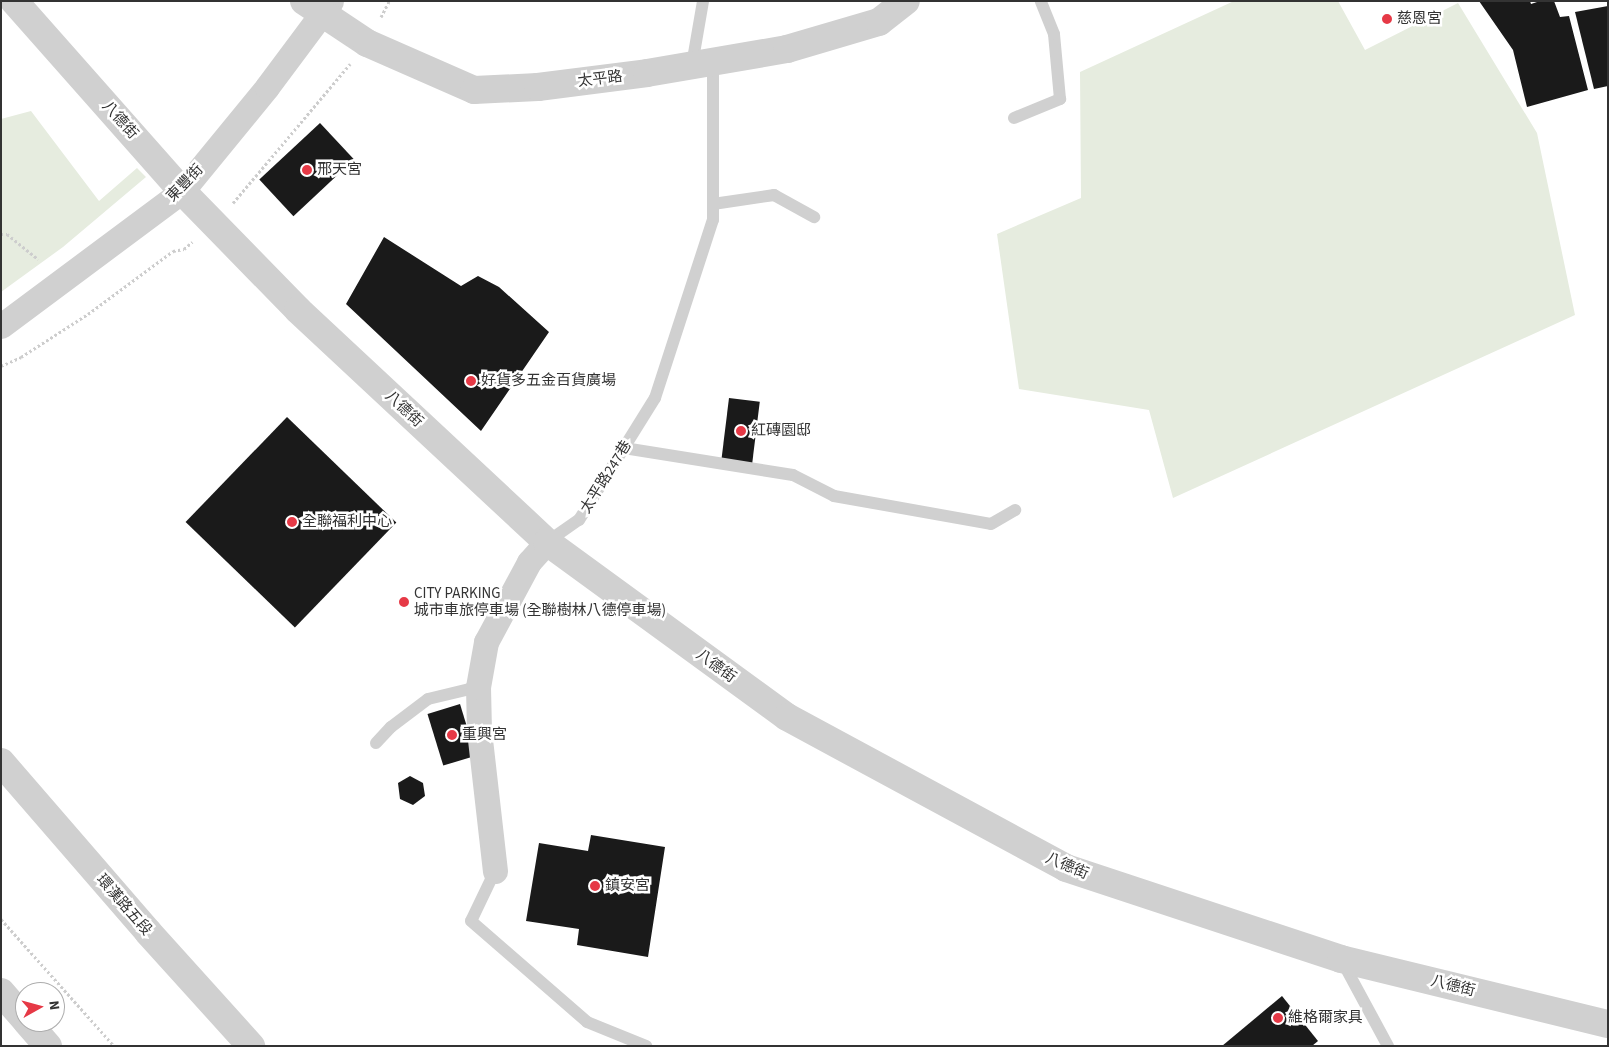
<!DOCTYPE html>
<meta charset="utf-8">
<style>
body{margin:0}
#map{position:relative;width:1609px;height:1047px;overflow:hidden;background:#fff;font-family:"Source Sans 3","Noto Sans TC",sans-serif}
div>[style]{position:absolute}
.green>*{inset:0;background:#e6ecdf}
.building>*{inset:0;background:#1a1a1a;transform-origin:0 0}
.path>*{height:3px;margin-top:-1.5px;transform-origin:0;background:repeating-linear-gradient(90deg,#cdcdcd 0 2.5px,transparent 0 5px)}
.service>*{height:12px;margin:-6px;padding:0 6px;transform-origin:6px;border-radius:6px;background:#d0d0d0}
.minor>*{height:25px;margin:-12.5px;padding:0 12.5px;transform-origin:12.5px;border-radius:12.5px;background:#d0d0d0}
.tertiary>*{height:28px;margin:-14px;padding:0 14px;transform-origin:14px;border-radius:14px;background:#d0d0d0}
.dots>*{width:14px;height:14px;translate:-50% -50%;box-sizing:border-box;border:2px solid #fff;border-radius:50%}
span{translate:-50% -50%;white-space:nowrap;text-align:center;line-height:1.15;-webkit-text-stroke:5px #fff;paint-order:stroke}
.poi-label{font-size:15px;color:#333}
.left{translate:0 -50%;text-align:left}
.street-label{font-size:15px;color:#333}
.frame{position:absolute;inset:0;border:2px solid #333;pointer-events:none}
.north{position:absolute;left:15px;top:982px;width:50px;height:50px;box-sizing:border-box;background:#fff;border:1px solid #adadad;border-radius:50%;rotate:83deg;font-size:14px;font-weight:700;line-height:20px;text-align:center;color:#333}
.north::after{content:'';display:block;margin:auto;width:18px;height:22px;background:#e63946;clip-path:polygon(50% 0,100% 100%,50% 72%,0 100%)}
</style>
<div id="map">
<div class="green">
<div style="clip-path:polygon(1234px 1px,1338px 1px,1365px 50px,1458px 3px,1537px 133px,1575px 315px,1173px 498px,1149px 410px,1019px 389px,997px 234px,1081px 198px,1080px 72px)"></div>
<div style="clip-path:polygon(31px 111px,99px 201px,137px 168px,146px 177px,63px 247px,1px 292px,1px 119px)"></div>
</div>
<div class="building">
<div style="clip-path:polygon(1479px 1px,1530px 1px,1531px 4px,1540px 1px,1554px 1px,1560px 17px,1569px 16px,1588px 90px,1527px 107px,1513px 50px)"></div>
<div style="clip-path:polygon(1608px 6px,1608px 86px,1594px 89px,1575px 12px)"></div>
<div style="left:320px;top:123px;width:50px;height:83px;rotate:47deg"></div>
<div style="clip-path:polygon(384px 237px,461px 286px,478px 276px,499px 287px,549px 332px,481px 431px,346px 304px)"></div>
<div style="left:729px;top:398px;width:31px;height:62px;rotate:7deg"></div>
<div style="left:287px;top:417px;width:152px;height:146px;rotate:44deg"></div>
<div style="left:460px;top:704px;width:54px;height:34px;rotate:73deg"></div>
<div style="clip-path:polygon(410px 776px,423px 783px,425px 796px,413px 805px,400px 799px,398px 783px)"></div>
<div style="clip-path:polygon(591px 835px,665px 847px,648px 957px,577px 945px,579px 929px,526px 921px,539px 843px,588px 851px)"></div>
<div style="clip-path:polygon(1282px 996px,1318px 1041px,1312px 1046px,1222px 1046px)"></div>
</div>
<div class="path">
<div style="left:381px;top:17px;width:18px;rotate:-63deg"></div>
<div style="left:233px;top:203px;width:182px;rotate:-49.9deg"></div>
<div style="left:1px;top:234px;width:6px"></div>
<div style="left:7px;top:234px;width:40px;rotate:39deg"></div>
<div style="left:1px;top:366px;width:22px;rotate:-24deg"></div>
<div style="left:21px;top:357px;width:80px;rotate:-32.7deg"></div>
<div style="left:88px;top:314px;width:106px;rotate:-36.5deg"></div>
<div style="left:173px;top:251px;width:11px;rotate:-10deg"></div>
<div style="left:184px;top:249px;width:11px;rotate:-41deg"></div>
<div style="left:1px;top:919px;width:170px;rotate:48.3deg"></div>
</div>
<div class="service">
<div style="left:692px;top:65px;width:65px;rotate:-80.2deg"></div>
<div style="left:1014px;top:118px;width:50px;rotate:-22.4deg"></div>
<div style="left:1060px;top:99px;width:65px;rotate:-95.3deg"></div>
<div style="left:1054px;top:34px;width:35px;rotate:-112deg"></div>
<div style="left:713px;top:204px;width:62px;rotate:-8.4deg"></div>
<div style="left:774px;top:195px;width:46px;rotate:28.8deg"></div>
<div style="left:624px;top:448px;width:171px;rotate:9.1deg"></div>
<div style="left:793px;top:475px;width:46px;rotate:27.1deg"></div>
<div style="left:834px;top:496px;width:159px;rotate:10.1deg"></div>
<div style="left:991px;top:524px;width:28px;rotate:-30deg"></div>
<div style="left:547px;top:542px;width:39px;rotate:-35deg"></div>
<div style="left:579px;top:520px;width:144px;rotate:-58.1deg"></div>
<div style="left:655px;top:398px;width:187px;rotate:-72deg"></div>
<div style="left:713px;top:220px;width:158px;rotate:-90deg"></div>
<div style="left:376px;top:743px;width:22px;rotate:-47deg"></div>
<div style="left:391px;top:727px;width:46px;rotate:-37.1deg"></div>
<div style="left:428px;top:699px;width:51px;rotate:-13.5deg"></div>
<div style="left:495px;top:871px;width:55px;rotate:115.6deg"></div>
<div style="left:471px;top:921px;width:154px;rotate:41deg"></div>
<div style="left:587px;top:1022px;width:64px;rotate:22.1deg"></div>
<div style="left:1342px;top:961px;width:97px;rotate:61.6deg"></div>
</div>
<div class="minor">
<div style="left:1px;top:326px;width:226px;rotate:-36.7deg"></div>
<div style="left:182px;top:191px;width:134px;rotate:-50.7deg"></div>
<div style="left:267px;top:87px;width:107px;rotate:-53.3deg"></div>
<div style="left:495px;top:871px;width:141px;rotate:-96.5deg"></div>
<div style="left:479px;top:731px;width:44px;rotate:-91.3deg"></div>
<div style="left:478px;top:687px;width:46px;rotate:-79.9deg"></div>
<div style="left:486px;top:642px;width:91px;rotate:-61.7deg"></div>
<div style="left:529px;top:562px;width:27px;rotate:-48deg"></div>
</div>
<div class="tertiary">
<div style="left:14px;top:1px;width:254px;rotate:48.5deg"></div>
<div style="left:182px;top:191px;width:166px;rotate:45.7deg"></div>
<div style="left:298px;top:310px;width:340px;rotate:43deg"></div>
<div style="left:547px;top:542px;width:297px;rotate:36.1deg"></div>
<div style="left:787px;top:717px;width:317px;rotate:28.4deg"></div>
<div style="left:1066px;top:868px;width:290px;rotate:18.3deg"></div>
<div style="left:1341px;top:959px;width:275px;rotate:13.7deg"></div>
<div style="left:304px;top:1px;width:76px;rotate:33.7deg"></div>
<div style="left:367px;top:43px;width:117px;rotate:23.7deg"></div>
<div style="left:474px;top:90px;width:64px;rotate:-2.7deg"></div>
<div style="left:538px;top:87px;width:110px;rotate:-7.3deg"></div>
<div style="left:647px;top:73px;width:142px;rotate:-9.7deg"></div>
<div style="left:787px;top:49px;width:96px;rotate:-16.4deg"></div>
<div style="left:879px;top:22px;width:34px;rotate:-38deg"></div>
<div style="left:1px;top:762px;width:225px;rotate:49.1deg"></div>
<div style="left:148px;top:932px;width:154px;rotate:47.9deg"></div>
<div style="left:1px;top:992px;width:37px;rotate:49deg"></div>
<div style="left:27px;top:1022px;width:32px;rotate:49deg"></div>
</div>
<div class="dots">
<div style="left:1387px;top:19px;background:#e63946"></div>
<div style="left:307px;top:170px;background:#e63946"></div>
<div style="left:471px;top:381px;background:#e63946"></div>
<div style="left:741px;top:431px;background:#e63946"></div>
<div style="left:292px;top:522px;background:#e63946"></div>
<div style="left:404px;top:602px;background:#e63946"></div>
<div style="left:452px;top:735px;background:#e63946"></div>
<div style="left:595px;top:886px;background:#e63946"></div>
<div style="left:1278px;top:1018px;background:#e63946"></div>
</div>
<div class="poi-label">
<span class="left" style="left:1397px;top:19px">慈恩宮</span>
<span class="left" style="left:317px;top:170px">邢天宮</span>
<span class="left" style="left:481px;top:381px">好貨多五金百貨廣場</span>
<span class="left" style="left:751px;top:431px">紅磚園邸</span>
<span class="left" style="left:302px;top:522px">全聯福利中心</span>
<span class="left" style="left:414px;top:602px">CITY PARKING<br>城市車旅停車場 (全聯樹林八德停車場)</span>
<span class="left" style="left:462px;top:735px">重興宮</span>
<span class="left" style="left:605px;top:886px">鎮安宮</span>
<span class="left" style="left:1288px;top:1018px">維格爾家具</span>
</div>
<div class="street-label">
<span style="left:600px;top:79px;rotate:-7deg">太平路</span>
<span style="left:120px;top:120px;rotate:48deg">八德街</span>
<span style="left:185px;top:183px;rotate:-46deg">東豐街</span>
<span style="left:404px;top:409px;rotate:43deg">八德街</span>
<span style="left:606px;top:477px;rotate:-58deg">太平路247巷</span>
<span style="left:716px;top:666px;rotate:36deg">八德街</span>
<span style="left:1067px;top:866px;rotate:23deg">八德街</span>
<span style="left:124px;top:905px;rotate:49deg">環漢路五段</span>
<span style="left:1453px;top:986px;rotate:14deg">八德街</span>
</div>
<div class="frame"></div>
<div class="north">N</div>
</div>
